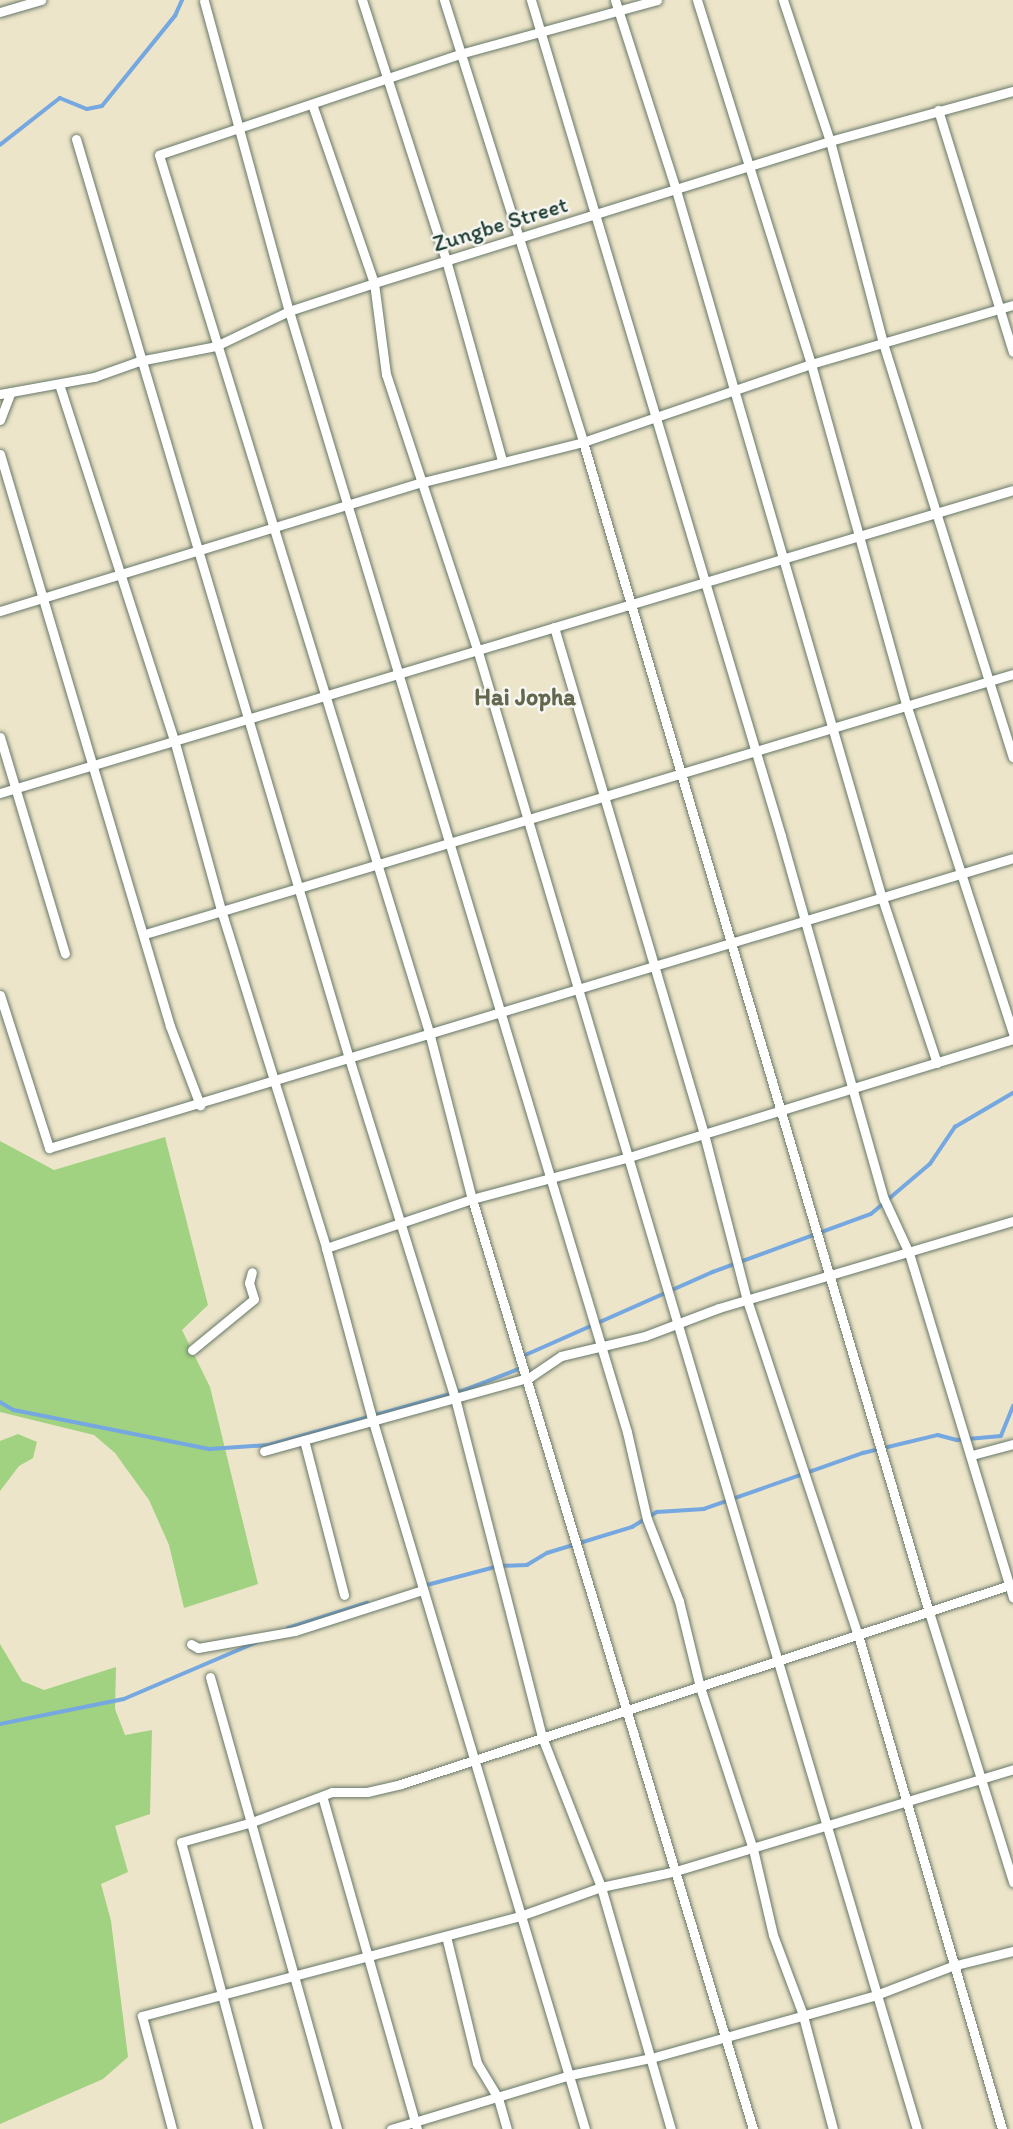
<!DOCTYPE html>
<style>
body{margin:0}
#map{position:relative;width:1013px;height:2129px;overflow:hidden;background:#ede5c9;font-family:Itim,sans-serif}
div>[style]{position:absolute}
.green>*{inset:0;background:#a1d281}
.stream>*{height:3.5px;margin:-1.75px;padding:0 1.75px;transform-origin:1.75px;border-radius:1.75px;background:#75a7e0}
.roads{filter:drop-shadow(0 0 2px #677868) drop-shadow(0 0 2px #677868)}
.minor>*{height:9px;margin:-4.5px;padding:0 4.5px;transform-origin:4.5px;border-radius:4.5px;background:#fff}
span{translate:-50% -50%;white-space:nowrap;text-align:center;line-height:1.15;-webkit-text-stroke:5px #f6f6f2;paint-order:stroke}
.street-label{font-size:23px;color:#1f3d34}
.neighbourhood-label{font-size:24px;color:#63674d;font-weight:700}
</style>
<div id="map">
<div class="green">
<div style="clip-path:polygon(165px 1137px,208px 1305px,182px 1330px,210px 1387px,258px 1584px,184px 1608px,169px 1545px,149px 1500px,115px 1453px,94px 1435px,0 1412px,0 1141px,54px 1170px)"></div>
<div style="clip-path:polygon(18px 1434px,37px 1442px,33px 1458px,19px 1466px,0 1491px,0 1441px)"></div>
<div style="clip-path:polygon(0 1644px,22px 1681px,44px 1690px,116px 1667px,115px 1709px,125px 1735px,152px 1730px,150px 1814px,115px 1826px,128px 1872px,101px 1884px,111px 1921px,128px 2057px,103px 2079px,0 2124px)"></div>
</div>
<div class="stream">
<div style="left:0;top:145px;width:76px;rotate:-38.1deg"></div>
<div style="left:60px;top:98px;width:29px;rotate:22deg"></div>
<div style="left:87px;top:109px;width:15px;rotate:-11deg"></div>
<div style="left:102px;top:106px;width:116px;rotate:-51deg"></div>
<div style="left:175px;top:16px;width:17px;rotate:-66deg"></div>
<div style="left:521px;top:1357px;width:210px;rotate:-23.9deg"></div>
<div style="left:713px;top:1272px;width:168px;rotate:-20.2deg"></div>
<div style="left:871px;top:1214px;width:77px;rotate:-40.3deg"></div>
<div style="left:930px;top:1164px;width:45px;rotate:-56deg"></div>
<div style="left:955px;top:1127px;width:67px;rotate:-30.4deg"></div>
<div style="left:0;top:1402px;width:16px;rotate:30deg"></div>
<div style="left:14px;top:1410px;width:200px;rotate:11.3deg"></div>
<div style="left:210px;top:1449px;width:59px;rotate:-3.9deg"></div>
<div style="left:269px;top:1445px;width:204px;rotate:-15.7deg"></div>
<div style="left:465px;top:1390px;width:60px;rotate:-21.4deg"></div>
<div style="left:427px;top:1585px;width:74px;rotate:-14.8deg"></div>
<div style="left:499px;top:1566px;width:28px;rotate:-2deg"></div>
<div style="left:527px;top:1565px;width:23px;rotate:-31deg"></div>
<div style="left:547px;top:1553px;width:89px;rotate:-17deg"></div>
<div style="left:632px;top:1527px;width:29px;rotate:-31deg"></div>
<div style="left:657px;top:1512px;width:47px;rotate:-3.7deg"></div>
<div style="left:704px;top:1509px;width:169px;rotate:-19.4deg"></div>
<div style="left:863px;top:1453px;width:77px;rotate:-13.5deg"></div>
<div style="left:938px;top:1435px;width:20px;rotate:15deg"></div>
<div style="left:957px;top:1440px;width:44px;rotate:-5.2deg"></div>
<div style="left:1001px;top:1436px;width:32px;rotate:-68deg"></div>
<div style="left:288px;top:1628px;width:83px;rotate:-17.6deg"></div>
<div style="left:0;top:1724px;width:126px;rotate:-11.4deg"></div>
<div style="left:124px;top:1699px;width:147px;rotate:-23.2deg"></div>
</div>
<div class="roads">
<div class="minor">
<div style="left:362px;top:0;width:273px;rotate:72.1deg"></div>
<div style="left:446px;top:260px;width:209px;rotate:74.4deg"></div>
<div style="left:444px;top:0;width:463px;rotate:72.5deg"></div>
<div style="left:583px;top:442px;width:1220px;rotate:73.53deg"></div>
<div style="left:929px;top:1612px;width:283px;rotate:72.7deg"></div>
<div style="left:531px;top:0;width:873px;rotate:73.35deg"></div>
<div style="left:781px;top:836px;width:377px;rotate:74.2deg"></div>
<div style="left:884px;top:1199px;width:60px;rotate:65.2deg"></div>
<div style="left:909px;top:1253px;width:360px;rotate:73.2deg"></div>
<div style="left:615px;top:0;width:200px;rotate:72.2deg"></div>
<div style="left:676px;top:190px;width:734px;rotate:73.79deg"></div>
<div style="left:881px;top:895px;width:177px;rotate:71.6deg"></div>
<div style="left:657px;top:0;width:204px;rotate:164.7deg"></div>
<div style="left:460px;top:54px;width:317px;rotate:161.5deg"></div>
<div style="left:159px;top:155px;width:918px;rotate:72.89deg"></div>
<div style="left:429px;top:1032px;width:172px;rotate:75.6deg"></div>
<div style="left:472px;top:1199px;width:972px;rotate:73.19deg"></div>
<div style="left:697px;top:0;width:381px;rotate:72.6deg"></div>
<div style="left:811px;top:364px;width:356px;rotate:74.4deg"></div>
<div style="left:907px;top:707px;width:344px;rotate:72deg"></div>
<div style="left:783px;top:0;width:149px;rotate:71.6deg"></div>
<div style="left:830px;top:141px;width:209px;rotate:75.3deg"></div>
<div style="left:883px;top:343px;width:434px;rotate:72.6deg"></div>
<div style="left:204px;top:1px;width:321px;rotate:74.7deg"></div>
<div style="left:289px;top:311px;width:1171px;rotate:73.22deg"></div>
<div style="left:627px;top:1432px;width:89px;rotate:77.1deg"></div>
<div style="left:647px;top:1519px;width:88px;rotate:68.7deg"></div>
<div style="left:679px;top:1601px;width:89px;rotate:76.3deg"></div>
<div style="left:700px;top:1687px;width:170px;rotate:71.9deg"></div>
<div style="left:753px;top:1849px;width:88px;rotate:76.9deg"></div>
<div style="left:773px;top:1935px;width:82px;rotate:69.4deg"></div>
<div style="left:802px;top:2012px;width:121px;rotate:75.2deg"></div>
<div style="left:0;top:12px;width:43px;rotate:-16.3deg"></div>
<div style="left:312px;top:104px;width:189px;rotate:70.9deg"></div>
<div style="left:374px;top:283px;width:92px;rotate:82.5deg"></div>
<div style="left:386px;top:374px;width:293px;rotate:71.7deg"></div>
<div style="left:478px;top:652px;width:1541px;rotate:73.45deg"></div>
<div style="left:938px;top:110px;width:253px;rotate:72.8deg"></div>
<div style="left:76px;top:139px;width:959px;rotate:73.46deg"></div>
<div style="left:349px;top:1058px;width:356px;rotate:72.7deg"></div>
<div style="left:455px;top:1398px;width:350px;rotate:75.6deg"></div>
<div style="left:542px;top:1737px;width:161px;rotate:68.5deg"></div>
<div style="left:601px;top:1887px;width:252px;rotate:73.9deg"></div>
<div style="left:59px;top:384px;width:377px;rotate:72.1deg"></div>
<div style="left:175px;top:743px;width:173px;rotate:74.6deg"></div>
<div style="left:221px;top:910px;width:354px;rotate:72.7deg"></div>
<div style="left:326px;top:1248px;width:173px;rotate:74.9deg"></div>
<div style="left:371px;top:1415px;width:745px;rotate:73.32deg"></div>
<div style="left:0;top:394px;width:96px;rotate:-10.3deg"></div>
<div style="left:94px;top:377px;width:48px;rotate:-19.6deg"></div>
<div style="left:139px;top:361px;width:78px;rotate:-11deg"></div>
<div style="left:216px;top:346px;width:81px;rotate:-25.6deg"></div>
<div style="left:289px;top:311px;width:89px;rotate:-18.2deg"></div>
<div style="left:374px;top:283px;width:478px;rotate:-17.3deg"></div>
<div style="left:830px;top:141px;width:190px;rotate:-15.3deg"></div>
<div style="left:0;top:420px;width:30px;rotate:-69deg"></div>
<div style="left:0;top:454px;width:597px;rotate:73.45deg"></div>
<div style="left:170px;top:1026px;width:85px;rotate:69.2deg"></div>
<div style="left:0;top:611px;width:442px;rotate:-17deg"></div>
<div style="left:423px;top:482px;width:165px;rotate:-14deg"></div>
<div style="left:583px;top:442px;width:241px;rotate:-18.9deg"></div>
<div style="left:811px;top:364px;width:210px;rotate:-16.3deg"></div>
<div style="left:554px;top:627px;width:529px;rotate:73.52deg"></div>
<div style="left:704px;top:1134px;width:171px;rotate:75.5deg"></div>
<div style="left:747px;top:1300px;width:353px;rotate:71.7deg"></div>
<div style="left:858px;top:1635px;width:515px;rotate:73.75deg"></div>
<div style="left:0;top:737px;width:226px;rotate:73.3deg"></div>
<div style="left:0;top:793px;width:1057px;rotate:-16.65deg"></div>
<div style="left:145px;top:934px;width:906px;rotate:-16.68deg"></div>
<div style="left:0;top:995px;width:161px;rotate:72.2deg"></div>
<div style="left:49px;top:1148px;width:1007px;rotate:-16.74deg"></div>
<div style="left:326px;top:1248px;width:154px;rotate:-18.6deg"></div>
<div style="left:472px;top:1199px;width:159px;rotate:-14.9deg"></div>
<div style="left:626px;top:1158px;width:405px;rotate:-17.1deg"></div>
<div style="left:192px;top:1350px;width:80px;rotate:-39.4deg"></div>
<div style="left:254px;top:1299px;width:17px;rotate:-107deg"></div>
<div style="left:249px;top:1283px;width:11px;rotate:-75deg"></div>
<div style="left:304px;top:1440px;width:160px;rotate:75.5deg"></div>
<div style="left:264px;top:1451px;width:276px;rotate:-15.5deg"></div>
<div style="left:530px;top:1377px;width:37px;rotate:-34deg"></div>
<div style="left:561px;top:1356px;width:86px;rotate:-13.4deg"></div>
<div style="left:645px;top:1336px;width:79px;rotate:-20.7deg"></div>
<div style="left:719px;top:1308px;width:307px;rotate:-16.5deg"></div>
<div style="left:972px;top:1455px;width:42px;rotate:-15deg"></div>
<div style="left:191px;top:1644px;width:8px;rotate:30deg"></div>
<div style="left:198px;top:1648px;width:98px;rotate:-9.9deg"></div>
<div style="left:295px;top:1631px;width:134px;rotate:-17.8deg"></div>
<div style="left:210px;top:1677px;width:470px;rotate:74.3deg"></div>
<div style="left:323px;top:1799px;width:343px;rotate:74.1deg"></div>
<div style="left:446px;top:1936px;width:131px;rotate:76.3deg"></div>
<div style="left:477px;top:2063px;width:41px;rotate:59deg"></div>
<div style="left:498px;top:2098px;width:32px;rotate:74deg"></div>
<div style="left:172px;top:2129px;width:117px;rotate:-104.9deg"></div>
<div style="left:142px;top:2016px;width:391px;rotate:-14.8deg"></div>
<div style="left:520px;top:1916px;width:86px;rotate:-19.7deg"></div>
<div style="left:601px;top:1887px;width:77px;rotate:-12deg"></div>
<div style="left:676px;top:1871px;width:352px;rotate:-16.8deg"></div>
<div style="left:258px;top:2129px;width:297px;rotate:-105deg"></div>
<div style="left:181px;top:1842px;width:74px;rotate:-15.7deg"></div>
<div style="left:252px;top:1822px;width:85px;rotate:-20.6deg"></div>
<div style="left:332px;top:1792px;width:35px"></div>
<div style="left:367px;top:1792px;width:35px;rotate:-13deg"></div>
<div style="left:401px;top:1784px;width:644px;rotate:-18.1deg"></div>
<div style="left:391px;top:2129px;width:187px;rotate:-16.8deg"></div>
<div style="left:570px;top:2075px;width:83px;rotate:-11.9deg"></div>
<div style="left:651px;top:2058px;width:234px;rotate:-15.6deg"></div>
<div style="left:876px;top:1995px;width:81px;rotate:-20.9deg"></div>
<div style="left:952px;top:1966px;width:63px;rotate:-13.8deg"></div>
</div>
</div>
<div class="street-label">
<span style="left:500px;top:224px;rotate:-17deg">Zungbe Street</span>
</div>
<div class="neighbourhood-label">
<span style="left:525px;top:697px">Hai Jopha</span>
</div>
</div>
